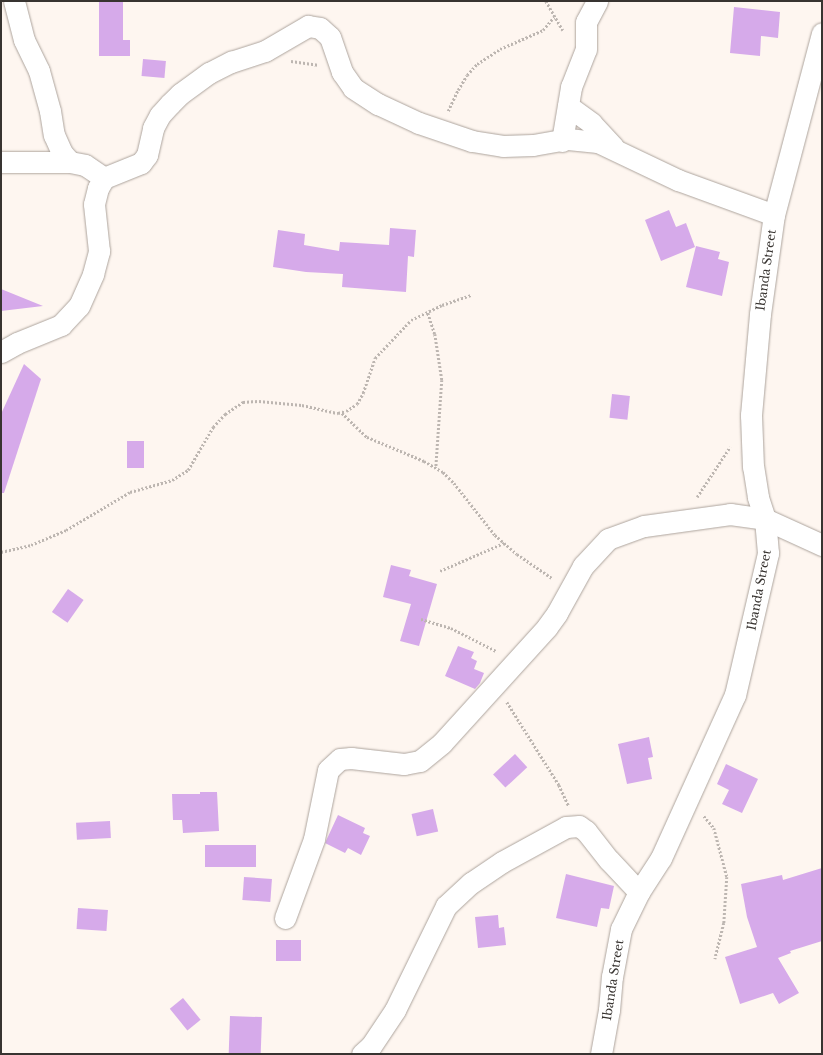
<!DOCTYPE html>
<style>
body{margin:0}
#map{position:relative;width:823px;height:1055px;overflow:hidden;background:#fef6f0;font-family:"Libre Baskerville",serif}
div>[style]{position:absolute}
.building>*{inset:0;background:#d6aaea;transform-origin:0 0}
.path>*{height:2.5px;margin-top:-1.25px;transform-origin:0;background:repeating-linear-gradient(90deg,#bdb6b1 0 2px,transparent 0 4px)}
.roads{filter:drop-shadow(0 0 1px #ada49d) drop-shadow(0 0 1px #ada49d)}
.minor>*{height:21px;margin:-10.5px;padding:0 10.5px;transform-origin:10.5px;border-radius:10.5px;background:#fff}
span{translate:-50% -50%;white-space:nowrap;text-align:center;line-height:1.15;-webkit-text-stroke:3px #fff;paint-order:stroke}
.street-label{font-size:12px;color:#383431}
.frame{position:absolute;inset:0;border:2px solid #383431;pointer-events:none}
</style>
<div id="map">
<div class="building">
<div style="clip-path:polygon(99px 1px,123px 1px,123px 40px,130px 40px,130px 56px,99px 56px)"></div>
<div style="clip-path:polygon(734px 7px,780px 12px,778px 38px,761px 36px,760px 56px,730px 53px)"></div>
<div style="left:143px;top:59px;width:23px;height:17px;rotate:5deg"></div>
<div style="clip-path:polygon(669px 210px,676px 227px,686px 223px,695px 247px,661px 261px,645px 220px)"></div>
<div style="clip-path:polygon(390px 228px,416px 230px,414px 257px,408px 256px,406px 292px,342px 287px,343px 274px,306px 272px,273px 267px,278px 230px,305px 234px,304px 245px,339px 251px,340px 242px,389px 245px)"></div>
<div style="clip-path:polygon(696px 246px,720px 252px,718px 259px,729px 262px,722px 296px,686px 287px)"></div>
<div style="clip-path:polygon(1px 289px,43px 306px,1px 311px)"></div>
<div style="clip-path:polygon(24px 364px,41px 379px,4px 493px,1px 493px,1px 414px)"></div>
<div style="left:612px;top:394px;width:18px;height:24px;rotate:6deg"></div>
<div style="left:127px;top:441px;width:17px;height:27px"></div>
<div style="clip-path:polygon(391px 565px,411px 570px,409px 576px,437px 584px,419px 646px,400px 641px,411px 604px,383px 597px)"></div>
<div style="left:68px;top:589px;width:19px;height:28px;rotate:35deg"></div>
<div style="clip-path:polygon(458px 646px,474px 652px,471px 658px,477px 661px,474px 669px,484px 673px,480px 683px,475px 689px,445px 676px)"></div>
<div style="clip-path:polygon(649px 737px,653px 757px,648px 758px,652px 779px,627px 784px,618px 744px)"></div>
<div style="left:515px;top:754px;width:18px;height:30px;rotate:47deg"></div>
<div style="clip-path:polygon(726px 764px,758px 779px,742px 813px,722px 804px,729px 790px,717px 784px)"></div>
<div style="clip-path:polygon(200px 792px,217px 792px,219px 831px,183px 833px,182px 820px,173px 820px,172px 794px,200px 794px)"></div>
<div style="left:433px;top:809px;width:23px;height:22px;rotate:77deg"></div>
<div style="clip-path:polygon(338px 815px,365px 828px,363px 833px,370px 836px,361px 855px,348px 848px,345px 853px,325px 843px)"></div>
<div style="left:110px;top:821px;width:17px;height:34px;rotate:87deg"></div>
<div style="left:256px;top:845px;width:22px;height:51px;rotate:90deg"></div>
<div style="clip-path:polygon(822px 868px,822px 941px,790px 951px,791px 953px,778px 958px,799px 993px,779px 1004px,773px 993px,740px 1004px,725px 957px,757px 947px,747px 917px,741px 884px,782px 875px,783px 880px)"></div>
<div style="clip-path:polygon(566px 874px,614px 886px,609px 909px,601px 908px,597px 927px,556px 918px)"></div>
<div style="left:244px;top:877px;width:28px;height:23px;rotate:4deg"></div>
<div style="left:78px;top:908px;width:30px;height:21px;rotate:4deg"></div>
<div style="clip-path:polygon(498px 915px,499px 928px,504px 927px,506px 945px,478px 948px,475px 917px)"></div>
<div style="left:276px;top:940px;width:25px;height:21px"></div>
<div style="left:183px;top:998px;width:28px;height:17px;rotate:51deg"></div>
<div style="left:230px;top:1016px;width:32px;height:38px;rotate:2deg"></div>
</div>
<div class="path">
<div style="left:546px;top:1px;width:34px;rotate:60deg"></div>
<div style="left:291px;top:61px;width:27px;rotate:8deg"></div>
<div style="left:448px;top:111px;width:23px;rotate:-65deg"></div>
<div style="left:458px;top:90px;width:17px;rotate:-59deg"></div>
<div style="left:467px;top:75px;width:15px;rotate:-48deg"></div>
<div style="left:477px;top:64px;width:27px;rotate:-33deg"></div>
<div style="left:500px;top:49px;width:47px;rotate:-23.8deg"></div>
<div style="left:543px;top:30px;width:17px;rotate:-50deg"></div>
<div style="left:428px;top:313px;width:22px;rotate:72deg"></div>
<div style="left:435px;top:334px;width:47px;rotate:81.3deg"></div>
<div style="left:442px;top:380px;width:87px;rotate:93.9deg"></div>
<div style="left:342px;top:413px;width:35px;rotate:44deg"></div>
<div style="left:367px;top:437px;width:62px;rotate:22.8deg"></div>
<div style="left:424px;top:461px;width:22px;rotate:30deg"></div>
<div style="left:443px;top:472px;width:16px;rotate:45deg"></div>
<div style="left:454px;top:483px;width:66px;rotate:51.7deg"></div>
<div style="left:495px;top:535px;width:29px;rotate:41deg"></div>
<div style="left:517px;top:554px;width:42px;rotate:34.4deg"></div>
<div style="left:697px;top:497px;width:60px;rotate:-56.6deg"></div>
<div style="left:1px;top:552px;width:31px;rotate:-13deg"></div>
<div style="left:31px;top:545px;width:38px;rotate:-23deg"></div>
<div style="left:66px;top:530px;width:74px;rotate:-30.7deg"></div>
<div style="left:130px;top:492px;width:44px;rotate:-15.9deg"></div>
<div style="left:172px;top:480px;width:19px;rotate:-32deg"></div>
<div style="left:188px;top:470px;width:50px;rotate:-59.8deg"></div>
<div style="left:213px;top:427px;width:18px;rotate:-47deg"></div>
<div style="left:225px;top:414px;width:22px;rotate:-34deg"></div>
<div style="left:243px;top:402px;width:16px;rotate:-4deg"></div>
<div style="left:259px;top:401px;width:43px;rotate:5.3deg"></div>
<div style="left:302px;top:405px;width:37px;rotate:13deg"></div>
<div style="left:338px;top:413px;width:8px;rotate:-14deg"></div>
<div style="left:346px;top:411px;width:13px;rotate:-32deg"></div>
<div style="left:357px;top:404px;width:13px;rotate:-61deg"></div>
<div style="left:363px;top:393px;width:37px;rotate:-71deg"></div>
<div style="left:375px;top:358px;width:52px;rotate:-46.5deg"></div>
<div style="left:411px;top:320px;width:34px;rotate:-26deg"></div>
<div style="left:442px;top:305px;width:31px;rotate:-19deg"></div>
<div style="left:440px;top:571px;width:70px;rotate:-23.6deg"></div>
<div style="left:421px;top:619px;width:31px;rotate:17deg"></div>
<div style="left:451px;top:628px;width:51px;rotate:27.1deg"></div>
<div style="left:507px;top:702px;width:98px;rotate:57.9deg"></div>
<div style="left:559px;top:785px;width:23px;rotate:65deg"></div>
<div style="left:704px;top:816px;width:16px;rotate:50deg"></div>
<div style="left:714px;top:828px;width:51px;rotate:75.1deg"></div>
<div style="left:727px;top:877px;width:46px;rotate:93.7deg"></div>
<div style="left:724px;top:923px;width:37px;rotate:104deg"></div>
</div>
<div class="roads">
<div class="minor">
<div style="left:14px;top:1px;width:40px;rotate:75.6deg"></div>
<div style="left:24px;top:40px;width:34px;rotate:64deg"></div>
<div style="left:39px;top:71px;width:41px;rotate:74.6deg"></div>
<div style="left:50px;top:111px;width:24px;rotate:81deg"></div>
<div style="left:54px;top:135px;width:20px;rotate:66deg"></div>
<div style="left:62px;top:153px;width:12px;rotate:48deg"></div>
<div style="left:70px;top:162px;width:15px;rotate:11deg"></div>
<div style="left:85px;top:165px;width:23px;rotate:34deg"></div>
<div style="left:568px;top:106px;width:29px;rotate:36deg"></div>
<div style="left:591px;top:123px;width:33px;rotate:47deg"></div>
<div style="left:562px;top:141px;width:55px;rotate:-80.5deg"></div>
<div style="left:571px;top:87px;width:41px;rotate:-68.5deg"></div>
<div style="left:586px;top:49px;width:27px;rotate:-90deg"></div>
<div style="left:586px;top:22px;width:24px;rotate:-62deg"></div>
<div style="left:1px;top:162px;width:69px"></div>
<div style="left:1px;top:352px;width:18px;rotate:-29deg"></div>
<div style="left:17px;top:343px;width:48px;rotate:-22.2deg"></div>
<div style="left:61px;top:325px;width:26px;rotate:-47deg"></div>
<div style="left:79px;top:306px;width:35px;rotate:-66deg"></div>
<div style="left:93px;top:274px;width:24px;rotate:-75deg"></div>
<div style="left:99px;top:251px;width:47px;rotate:-96.1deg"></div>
<div style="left:94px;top:204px;width:16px;rotate:-76deg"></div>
<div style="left:98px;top:188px;width:12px;rotate:-59deg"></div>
<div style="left:104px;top:178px;width:40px;rotate:-22deg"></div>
<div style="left:141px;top:163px;width:10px;rotate:-53deg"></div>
<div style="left:147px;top:155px;width:28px;rotate:-77deg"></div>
<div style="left:153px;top:128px;width:15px;rotate:-62deg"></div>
<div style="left:160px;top:115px;width:15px;rotate:-48deg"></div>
<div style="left:170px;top:104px;width:14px;rotate:-45deg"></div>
<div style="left:180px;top:94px;width:36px;rotate:-36deg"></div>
<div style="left:209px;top:73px;width:25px;rotate:-27deg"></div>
<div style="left:231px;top:62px;width:36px;rotate:-18deg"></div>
<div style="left:265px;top:51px;width:50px;rotate:-30.2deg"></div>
<div style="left:308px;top:26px;width:12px;rotate:9deg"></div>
<div style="left:320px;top:28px;width:13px;rotate:42deg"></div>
<div style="left:330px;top:37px;width:37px;rotate:71deg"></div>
<div style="left:342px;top:72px;width:19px;rotate:55deg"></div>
<div style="left:353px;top:88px;width:30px;rotate:33deg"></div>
<div style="left:378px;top:104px;width:45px;rotate:24.9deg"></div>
<div style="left:419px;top:123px;width:56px;rotate:18.8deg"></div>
<div style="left:472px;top:141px;width:31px;rotate:9deg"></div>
<div style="left:503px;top:146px;width:30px;rotate:-2deg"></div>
<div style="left:533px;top:145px;width:36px;rotate:-10deg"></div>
<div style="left:568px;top:139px;width:30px;rotate:6deg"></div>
<div style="left:598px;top:142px;width:89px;rotate:25.4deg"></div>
<div style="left:678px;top:180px;width:102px;rotate:20deg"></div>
<div style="left:285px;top:918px;width:84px;rotate:-69.8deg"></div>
<div style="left:314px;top:839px;width:70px;rotate:-78.5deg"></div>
<div style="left:328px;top:770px;width:16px;rotate:-43deg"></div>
<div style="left:340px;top:759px;width:11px;rotate:-5deg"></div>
<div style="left:351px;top:758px;width:53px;rotate:6.5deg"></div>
<div style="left:404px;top:764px;width:16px;rotate:-11deg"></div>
<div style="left:420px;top:761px;width:28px;rotate:-39deg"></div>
<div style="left:442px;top:743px;width:156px;rotate:-47.8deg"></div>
<div style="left:547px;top:627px;width:17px;rotate:-54deg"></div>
<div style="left:557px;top:613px;width:54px;rotate:-61deg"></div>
<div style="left:583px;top:566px;width:37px;rotate:-47deg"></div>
<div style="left:608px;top:539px;width:38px;rotate:-20deg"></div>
<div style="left:644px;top:526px;width:87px;rotate:-7.9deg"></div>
<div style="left:730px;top:514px;width:35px;rotate:8deg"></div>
<div style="left:765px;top:519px;width:63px;rotate:24.5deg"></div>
<div style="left:362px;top:1054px;width:12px;rotate:-42deg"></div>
<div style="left:371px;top:1046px;width:43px;rotate:-56.3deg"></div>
<div style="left:395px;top:1010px;width:116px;rotate:-63.9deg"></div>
<div style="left:446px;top:906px;width:34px;rotate:-43deg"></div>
<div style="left:471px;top:883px;width:37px;rotate:-34deg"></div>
<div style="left:502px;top:862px;width:73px;rotate:-28.7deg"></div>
<div style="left:566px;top:827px;width:13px;rotate:-4deg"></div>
<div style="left:579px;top:826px;width:9px;rotate:36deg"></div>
<div style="left:586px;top:831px;width:37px;rotate:52deg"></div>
<div style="left:609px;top:860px;width:44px;rotate:46.8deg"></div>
<div style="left:601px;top:1054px;width:45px;rotate:-79.7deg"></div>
<div style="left:609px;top:1010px;width:33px;rotate:-85deg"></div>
<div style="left:612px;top:977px;width:49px;rotate:-79.4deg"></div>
<div style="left:621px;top:929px;width:41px;rotate:-64.1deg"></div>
<div style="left:639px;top:892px;width:40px;rotate:-57.1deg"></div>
<div style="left:661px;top:858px;width:179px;rotate:-65.6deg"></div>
<div style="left:735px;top:695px;width:146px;rotate:-76.9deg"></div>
<div style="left:768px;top:553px;width:34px;rotate:-95deg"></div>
<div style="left:765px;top:519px;width:23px;rotate:-108deg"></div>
<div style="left:758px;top:497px;width:30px;rotate:-99deg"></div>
<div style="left:753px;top:467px;width:52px;rotate:-92.2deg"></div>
<div style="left:751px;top:415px;width:101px;rotate:-84.9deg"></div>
<div style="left:760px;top:314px;width:100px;rotate:-82deg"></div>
<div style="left:774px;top:215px;width:188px;rotate:-75.2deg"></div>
</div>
</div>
<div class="street-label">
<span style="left:766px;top:270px;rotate:-82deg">Ibanda Street</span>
<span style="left:759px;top:590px;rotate:-79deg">Ibanda Street</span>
<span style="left:613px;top:980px;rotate:-81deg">Ibanda Street</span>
</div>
<div class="frame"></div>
</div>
